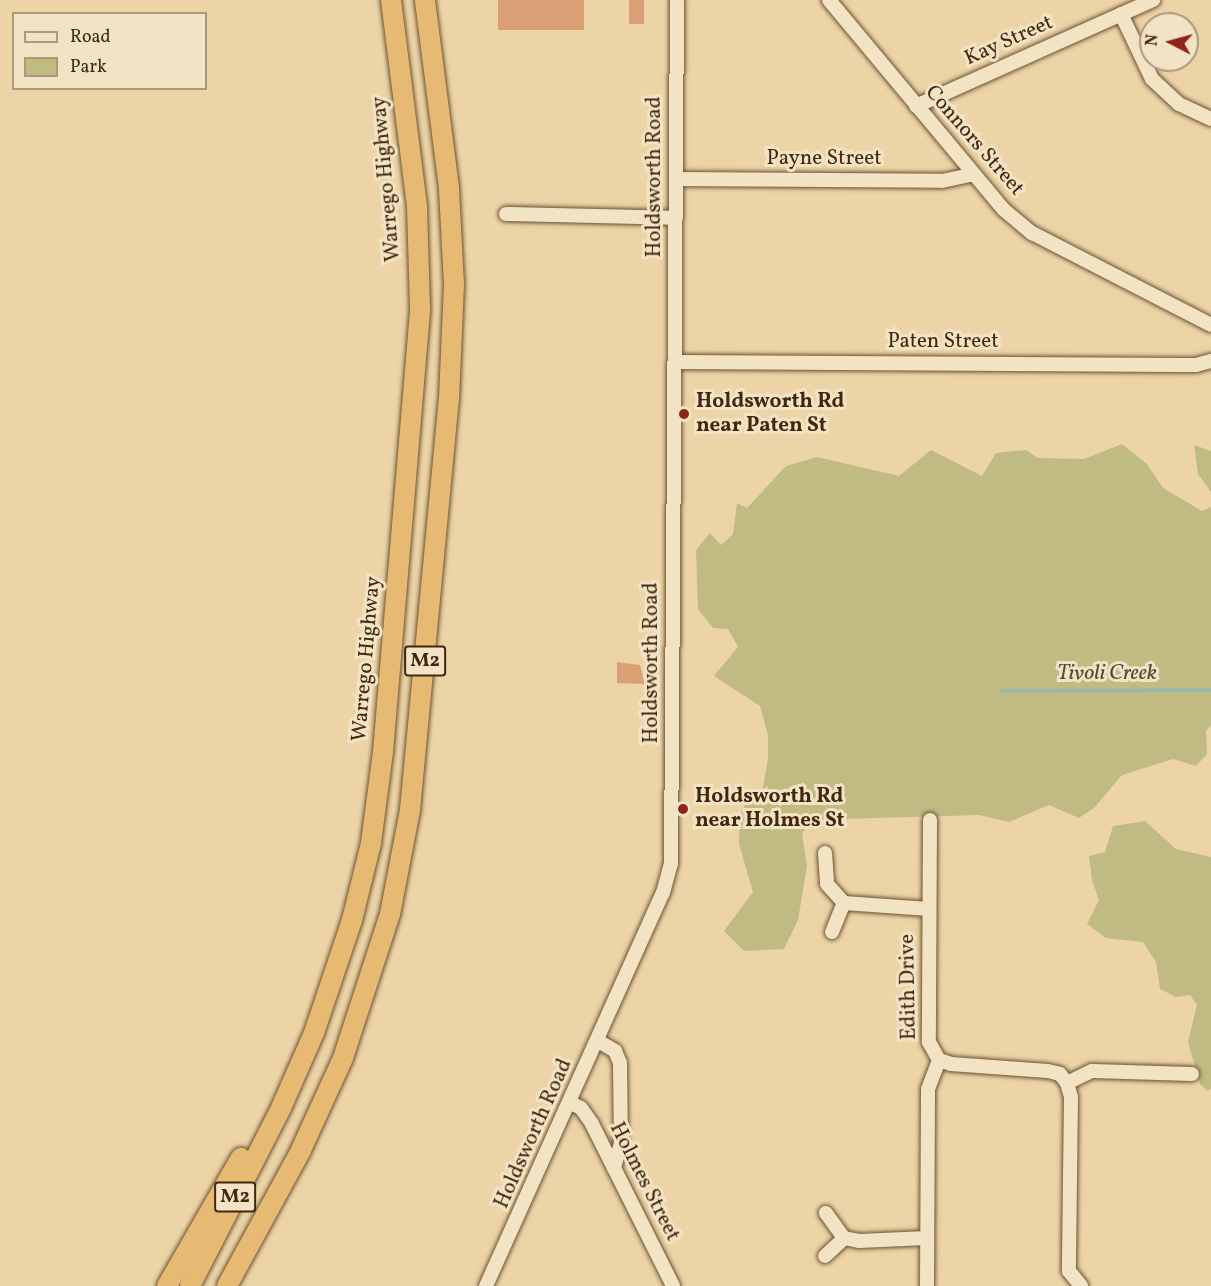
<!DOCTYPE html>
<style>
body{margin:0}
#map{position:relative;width:1211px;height:1286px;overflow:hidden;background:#edd4a6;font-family:Vollkorn,serif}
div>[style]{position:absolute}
.green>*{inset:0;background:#bfbb82}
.stream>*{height:4px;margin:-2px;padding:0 2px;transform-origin:2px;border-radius:2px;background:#99b8aa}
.building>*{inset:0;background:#db9f75;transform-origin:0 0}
.roads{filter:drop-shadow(0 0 2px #6c5234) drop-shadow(0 0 2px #6c5234)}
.minor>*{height:14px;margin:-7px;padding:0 7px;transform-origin:7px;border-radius:7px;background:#f3e3c5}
.highway>*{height:20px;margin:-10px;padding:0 10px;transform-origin:10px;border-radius:10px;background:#e6ba73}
.dots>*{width:16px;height:16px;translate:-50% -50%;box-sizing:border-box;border:3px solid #f3e3c5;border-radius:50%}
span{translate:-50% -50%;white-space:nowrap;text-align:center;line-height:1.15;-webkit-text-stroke:6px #f3e3c5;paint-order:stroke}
.shield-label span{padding:2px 4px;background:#f3e3c5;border:2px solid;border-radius:4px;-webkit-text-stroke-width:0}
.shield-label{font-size:20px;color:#41270e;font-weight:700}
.street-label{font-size:21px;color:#41270e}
.poi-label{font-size:21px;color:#41270e;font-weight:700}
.left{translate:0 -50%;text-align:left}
.water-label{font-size:22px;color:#574b35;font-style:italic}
.legend{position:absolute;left:12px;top:12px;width:195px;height:78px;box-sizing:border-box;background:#f3e3c5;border:2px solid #ac987c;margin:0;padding:8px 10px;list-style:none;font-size:18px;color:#41270e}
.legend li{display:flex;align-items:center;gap:12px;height:30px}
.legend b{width:30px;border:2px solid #ac987c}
.north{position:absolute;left:1139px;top:12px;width:60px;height:60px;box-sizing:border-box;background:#f3e3c5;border:2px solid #ac987c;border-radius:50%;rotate:276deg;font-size:16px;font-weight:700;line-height:24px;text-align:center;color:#41270e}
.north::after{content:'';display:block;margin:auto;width:21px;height:27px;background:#8f2418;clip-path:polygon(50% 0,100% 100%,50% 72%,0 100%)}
</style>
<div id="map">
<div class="green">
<div style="clip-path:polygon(1122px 444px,1147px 464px,1163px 488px,1202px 511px,1211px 507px,1211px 725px,1206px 731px,1207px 754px,1196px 766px,1173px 759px,1122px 775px,1095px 807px,1079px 818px,1049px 805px,1009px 822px,979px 815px,811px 820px,802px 834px,807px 866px,798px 920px,784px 949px,744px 951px,724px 931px,753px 892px,739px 844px,740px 817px,746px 802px,761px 799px,768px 758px,768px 735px,760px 706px,714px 676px,738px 647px,728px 629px,713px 628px,698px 609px,696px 550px,710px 533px,721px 545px,733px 534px,737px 503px,747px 508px,786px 466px,817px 457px,899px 476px,931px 450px,982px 476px,996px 453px,1026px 450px,1038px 458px,1084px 459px)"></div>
<div style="clip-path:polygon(1194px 445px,1211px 451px,1211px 492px,1198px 474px)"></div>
<div style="clip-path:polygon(1145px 821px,1176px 849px,1211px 857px,1211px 1088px,1208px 1091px,1200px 1084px,1188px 1042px,1197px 1005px,1190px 995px,1176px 997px,1160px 989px,1156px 962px,1143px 942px,1106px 938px,1087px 924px,1099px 900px,1092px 880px,1089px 856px,1105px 852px,1113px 826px)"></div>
</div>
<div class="stream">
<div style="left:1002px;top:691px;width:209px;rotate:-0.3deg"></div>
</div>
<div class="building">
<div style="left:498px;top:0;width:86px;height:30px"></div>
<div style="left:629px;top:0;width:15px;height:24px"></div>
<div style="clip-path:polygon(617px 662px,640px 665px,645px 684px,617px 683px)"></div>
</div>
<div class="roads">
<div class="minor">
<div style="left:829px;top:0;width:272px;rotate:50.2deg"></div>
<div style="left:1003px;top:209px;width:38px;rotate:40deg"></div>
<div style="left:1032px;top:233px;width:201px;rotate:27.2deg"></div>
<div style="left:1121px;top:14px;width:72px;rotate:64.5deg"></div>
<div style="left:1152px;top:79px;width:37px;rotate:43deg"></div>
<div style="left:1179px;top:104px;width:35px;rotate:25deg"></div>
<div style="left:916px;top:106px;width:260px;rotate:-24.1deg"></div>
<div style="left:676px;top:179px;width:266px;rotate:0.4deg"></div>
<div style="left:942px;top:181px;width:30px;rotate:-12deg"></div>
<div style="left:506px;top:214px;width:170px;rotate:1.3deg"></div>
<div style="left:675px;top:362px;width:521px;rotate:0.33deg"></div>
<div style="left:1196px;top:365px;width:16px;rotate:-15deg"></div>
<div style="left:930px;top:820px;width:222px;rotate:90.3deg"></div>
<div style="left:929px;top:1042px;width:21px;rotate:61deg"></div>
<div style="left:939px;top:1060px;width:13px;rotate:18deg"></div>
<div style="left:951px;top:1064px;width:97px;rotate:4.1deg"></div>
<div style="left:1048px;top:1071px;width:12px;rotate:14deg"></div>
<div style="left:1060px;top:1074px;width:11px;rotate:52deg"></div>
<div style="left:1067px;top:1083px;width:15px;rotate:74deg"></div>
<div style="left:1071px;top:1097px;width:174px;rotate:90.7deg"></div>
<div style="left:1069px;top:1271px;width:19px;rotate:51deg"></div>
<div style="left:825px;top:853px;width:31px;rotate:86deg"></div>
<div style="left:827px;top:884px;width:25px;rotate:48deg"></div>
<div style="left:832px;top:932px;width:31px;rotate:-68deg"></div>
<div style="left:844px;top:903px;width:85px;rotate:4deg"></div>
<div style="left:598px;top:1041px;width:20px;rotate:30deg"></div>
<div style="left:615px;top:1051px;width:13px;rotate:67deg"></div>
<div style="left:620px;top:1063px;width:80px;rotate:89.3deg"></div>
<div style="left:621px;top:1143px;width:26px;rotate:106deg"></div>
<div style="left:1067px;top:1083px;width:28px;rotate:-26deg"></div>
<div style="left:1092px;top:1071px;width:100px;rotate:1.7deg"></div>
<div style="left:571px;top:1103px;width:11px;rotate:27deg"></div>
<div style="left:581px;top:1108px;width:19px;rotate:55deg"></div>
<div style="left:592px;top:1124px;width:181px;rotate:63.4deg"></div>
<div style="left:844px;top:1238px;width:15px;rotate:11deg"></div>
<div style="left:859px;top:1241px;width:68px;rotate:-2.5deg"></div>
<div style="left:825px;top:1256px;width:26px;rotate:-43deg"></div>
<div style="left:844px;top:1238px;width:31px;rotate:-126deg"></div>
<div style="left:486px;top:1286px;width:431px;rotate:-65.8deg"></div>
<div style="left:663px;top:893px;width:30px;rotate:-75deg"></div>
<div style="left:671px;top:864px;width:864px;rotate:-89.6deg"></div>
<div style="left:927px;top:1286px;width:197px;rotate:-89.7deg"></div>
<div style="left:928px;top:1089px;width:31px;rotate:-69deg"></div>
</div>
<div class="highway">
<div style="left:167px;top:1286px;width:148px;rotate:-60deg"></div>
<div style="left:190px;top:1286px;width:200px;rotate:-62.9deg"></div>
<div style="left:281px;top:1108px;width:82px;rotate:-66.3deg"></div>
<div style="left:314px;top:1033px;width:119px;rotate:-71.4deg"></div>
<div style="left:352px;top:920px;width:79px;rotate:-76.1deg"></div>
<div style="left:371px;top:843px;width:92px;rotate:-82.5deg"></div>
<div style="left:383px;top:752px;width:446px;rotate:-85.2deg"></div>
<div style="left:420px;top:308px;width:102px;rotate:-91.7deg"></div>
<div style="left:417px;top:206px;width:208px;rotate:-97.2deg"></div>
<div style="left:227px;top:1286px;width:153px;rotate:-61.4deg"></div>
<div style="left:300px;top:1152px;width:103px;rotate:-65.4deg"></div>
<div style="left:343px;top:1058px;width:151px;rotate:-71.9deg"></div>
<div style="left:390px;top:914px;width:106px;rotate:-79.1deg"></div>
<div style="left:410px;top:810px;width:413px;rotate:-84.6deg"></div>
<div style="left:449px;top:399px;width:114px;rotate:-87.5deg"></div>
<div style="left:454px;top:285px;width:97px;rotate:-93deg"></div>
<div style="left:449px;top:188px;width:190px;rotate:-97.3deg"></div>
</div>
</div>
<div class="dots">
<div style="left:684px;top:414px;background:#8f2418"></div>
<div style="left:683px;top:809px;background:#8f2418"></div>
</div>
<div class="shield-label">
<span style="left:425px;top:661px">M2</span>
<span style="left:235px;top:1197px">M2</span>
</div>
<div class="street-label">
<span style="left:1009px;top:41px;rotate:-24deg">Kay Street</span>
<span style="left:974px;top:141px;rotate:49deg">Connors Street</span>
<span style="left:824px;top:159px">Payne Street</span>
<span style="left:655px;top:177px;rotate:-90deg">Holdsworth Road</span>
<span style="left:387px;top:179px;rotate:-95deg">Warrego Highway</span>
<span style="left:943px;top:342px">Paten Street</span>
<span style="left:367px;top:659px;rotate:-85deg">Warrego Highway</span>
<span style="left:652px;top:663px;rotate:-90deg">Holdsworth Road</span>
<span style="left:909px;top:987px;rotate:-91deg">Edith Drive</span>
<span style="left:534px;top:1134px;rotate:-66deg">Holdsworth Road</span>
<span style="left:644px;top:1182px;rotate:63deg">Holmes Street</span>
</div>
<div class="poi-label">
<span class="left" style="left:696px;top:414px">Holdsworth Rd<br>near Paten St</span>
<span class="left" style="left:695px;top:809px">Holdsworth Rd<br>near Holmes St</span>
</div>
<div class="water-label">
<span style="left:1107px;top:674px">Tivoli Creek</span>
</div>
<ul class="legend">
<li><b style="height:8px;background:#f3e3c5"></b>Road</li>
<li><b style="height:16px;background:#bfbb82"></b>Park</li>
</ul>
<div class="north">N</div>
</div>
